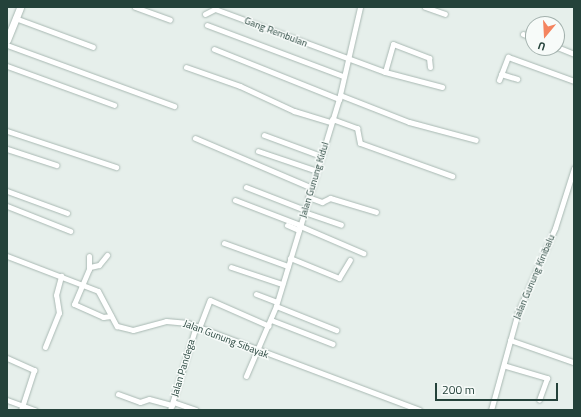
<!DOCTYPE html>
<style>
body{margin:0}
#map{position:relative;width:581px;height:417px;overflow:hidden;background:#e6efeb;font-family:"Titillium Web",sans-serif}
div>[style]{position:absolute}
.roads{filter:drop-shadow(0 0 1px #a8b8b2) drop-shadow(0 0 1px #a8b8b2)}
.street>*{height:5px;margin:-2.5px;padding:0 2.5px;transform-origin:2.5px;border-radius:2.5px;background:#fff}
.secondary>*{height:7px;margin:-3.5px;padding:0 3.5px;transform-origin:3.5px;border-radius:3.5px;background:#fff}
span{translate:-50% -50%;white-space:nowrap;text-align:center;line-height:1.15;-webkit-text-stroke:3px #f7fbf9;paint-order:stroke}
.street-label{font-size:10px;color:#24423a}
.frame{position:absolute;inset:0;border:8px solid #24423a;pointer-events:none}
.north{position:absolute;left:525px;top:16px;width:40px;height:40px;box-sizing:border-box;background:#f7fbf9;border:1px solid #a3b1ad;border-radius:50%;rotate:198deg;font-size:11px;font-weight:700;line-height:16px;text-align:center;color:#24423a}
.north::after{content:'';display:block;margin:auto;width:14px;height:18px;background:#f4845f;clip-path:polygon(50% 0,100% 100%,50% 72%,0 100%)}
.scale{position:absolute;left:435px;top:383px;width:123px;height:18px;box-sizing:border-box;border:2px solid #24423a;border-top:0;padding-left:5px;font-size:12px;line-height:14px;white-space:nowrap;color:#24423a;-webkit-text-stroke:3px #f7fbf9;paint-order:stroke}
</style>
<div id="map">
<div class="roads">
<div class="street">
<div style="left:135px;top:7px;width:37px;rotate:20deg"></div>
<div style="left:425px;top:7px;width:21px;rotate:19deg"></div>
<div style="left:205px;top:14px;width:11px;rotate:-27deg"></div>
<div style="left:215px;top:9px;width:181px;rotate:20.3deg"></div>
<div style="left:385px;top:72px;width:29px;rotate:-74deg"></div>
<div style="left:393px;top:44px;width:39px;rotate:21deg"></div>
<div style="left:429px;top:58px;width:9px;rotate:84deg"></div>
<div style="left:15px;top:18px;width:83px;rotate:20.4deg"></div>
<div style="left:207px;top:25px;width:145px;rotate:20.6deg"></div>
<div style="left:523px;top:34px;width:11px;rotate:22deg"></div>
<div style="left:7px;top:45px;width:178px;rotate:20.1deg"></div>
<div style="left:557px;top:47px;width:18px;rotate:22deg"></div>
<div style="left:214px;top:49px;width:135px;rotate:21.8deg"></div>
<div style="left:7px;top:66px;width:114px;rotate:20deg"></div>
<div style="left:186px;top:67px;width:57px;rotate:19.4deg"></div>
<div style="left:240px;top:86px;width:60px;rotate:24.8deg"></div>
<div style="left:294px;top:111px;width:39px;rotate:17deg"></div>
<div style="left:385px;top:72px;width:59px;rotate:14.7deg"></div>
<div style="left:501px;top:74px;width:17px;rotate:17deg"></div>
<div style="left:499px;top:80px;width:25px;rotate:-69deg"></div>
<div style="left:508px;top:57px;width:70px;rotate:20deg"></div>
<div style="left:340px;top:95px;width:74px;rotate:21.4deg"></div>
<div style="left:409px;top:122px;width:69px;rotate:15deg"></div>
<div style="left:332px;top:119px;width:27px;rotate:20deg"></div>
<div style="left:357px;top:128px;width:15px;rotate:79deg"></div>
<div style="left:360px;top:143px;width:98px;rotate:19.7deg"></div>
<div style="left:7px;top:131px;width:115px;rotate:18.3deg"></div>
<div style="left:264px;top:135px;width:61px;rotate:20.2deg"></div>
<div style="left:195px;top:138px;width:127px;rotate:23.1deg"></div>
<div style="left:7px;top:149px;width:52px;rotate:18.1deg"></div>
<div style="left:258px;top:151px;width:62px;rotate:18.7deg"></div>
<div style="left:246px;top:187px;width:63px;rotate:21.3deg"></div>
<div style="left:7px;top:191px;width:64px;rotate:20.1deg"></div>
<div style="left:308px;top:197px;width:15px;rotate:20deg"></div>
<div style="left:322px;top:202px;width:9px;rotate:-27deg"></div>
<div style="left:330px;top:198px;width:48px;rotate:16.9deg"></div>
<div style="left:235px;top:200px;width:70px;rotate:21deg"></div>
<div style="left:7px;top:206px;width:68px;rotate:21.6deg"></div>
<div style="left:304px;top:212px;width:39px;rotate:19deg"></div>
<div style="left:287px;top:225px;width:13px;rotate:23deg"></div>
<div style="left:300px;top:226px;width:69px;rotate:23.2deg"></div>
<div style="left:224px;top:243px;width:68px;rotate:19.8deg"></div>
<div style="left:7px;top:256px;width:97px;rotate:21deg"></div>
<div style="left:98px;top:291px;width:40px;rotate:62deg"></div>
<div style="left:117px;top:326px;width:16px;rotate:14deg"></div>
<div style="left:133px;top:330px;width:34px;rotate:-15deg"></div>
<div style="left:166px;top:321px;width:22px;rotate:5deg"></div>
<div style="left:188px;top:323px;width:247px;rotate:20.6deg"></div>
<div style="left:89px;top:256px;width:13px;rotate:90deg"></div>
<div style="left:89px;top:269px;width:38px;rotate:113deg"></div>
<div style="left:74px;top:304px;width:32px;rotate:24deg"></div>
<div style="left:103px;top:317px;width:8px;rotate:-7deg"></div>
<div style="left:290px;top:258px;width:53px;rotate:22.2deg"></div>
<div style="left:339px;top:278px;width:21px;rotate:-59deg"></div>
<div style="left:90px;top:267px;width:9px;rotate:-13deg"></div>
<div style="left:99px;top:265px;width:13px;rotate:-51deg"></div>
<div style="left:231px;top:267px;width:54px;rotate:18.4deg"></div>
<div style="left:256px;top:294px;width:22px;rotate:21deg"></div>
<div style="left:276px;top:306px;width:65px;rotate:21.8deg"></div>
<div style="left:271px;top:320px;width:66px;rotate:21.2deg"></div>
<div style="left:199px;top:328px;width:30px;rotate:-69deg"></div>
<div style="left:210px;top:300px;width:64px;rotate:23.8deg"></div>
<div style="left:510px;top:340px;width:67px;rotate:19.2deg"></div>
<div style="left:45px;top:347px;width:37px;rotate:-68deg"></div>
<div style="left:59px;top:313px;width:18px;rotate:-99deg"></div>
<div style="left:56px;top:295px;width:20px;rotate:-75deg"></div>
<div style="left:7px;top:358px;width:30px;rotate:24deg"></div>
<div style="left:34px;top:370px;width:42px;rotate:108deg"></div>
<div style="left:506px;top:366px;width:43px;rotate:16.3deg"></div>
<div style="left:547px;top:378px;width:23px;rotate:110deg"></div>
<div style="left:246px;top:376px;width:76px;rotate:-66.8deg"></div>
<div style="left:276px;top:306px;width:216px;rotate:-73.1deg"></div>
<div style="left:339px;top:99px;width:94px;rotate:-77.1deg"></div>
<div style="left:118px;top:394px;width:23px;rotate:20deg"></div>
<div style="left:140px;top:402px;width:9px;rotate:-18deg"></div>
<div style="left:149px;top:399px;width:24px;rotate:15deg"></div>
<div style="left:7px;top:400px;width:30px;rotate:20deg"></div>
<div style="left:173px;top:402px;width:24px;rotate:19deg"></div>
<div style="left:170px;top:410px;width:88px;rotate:-72.8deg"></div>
<div style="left:491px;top:410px;width:102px;rotate:-74.6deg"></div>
<div style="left:518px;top:312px;width:92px;rotate:-66.2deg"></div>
<div style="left:555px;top:228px;width:63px;rotate:-72.4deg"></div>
</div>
<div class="secondary">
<div style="left:7px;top:40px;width:35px;rotate:-68deg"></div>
</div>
</div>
<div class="street-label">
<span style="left:276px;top:32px;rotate:21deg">Gang Rembulan</span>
<span style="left:314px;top:180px;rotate:-73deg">Jalan Gunung Kidul</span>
<span style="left:534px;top:277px;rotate:-67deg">Jalan Gunung Kinibalu</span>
<span style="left:226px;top:339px;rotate:21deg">Jalan Gunung Sibayak</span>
<span style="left:183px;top:368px;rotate:-73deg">Jalan Pandega</span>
</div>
<div class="frame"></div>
<div class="north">U</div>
<div class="scale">200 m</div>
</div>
